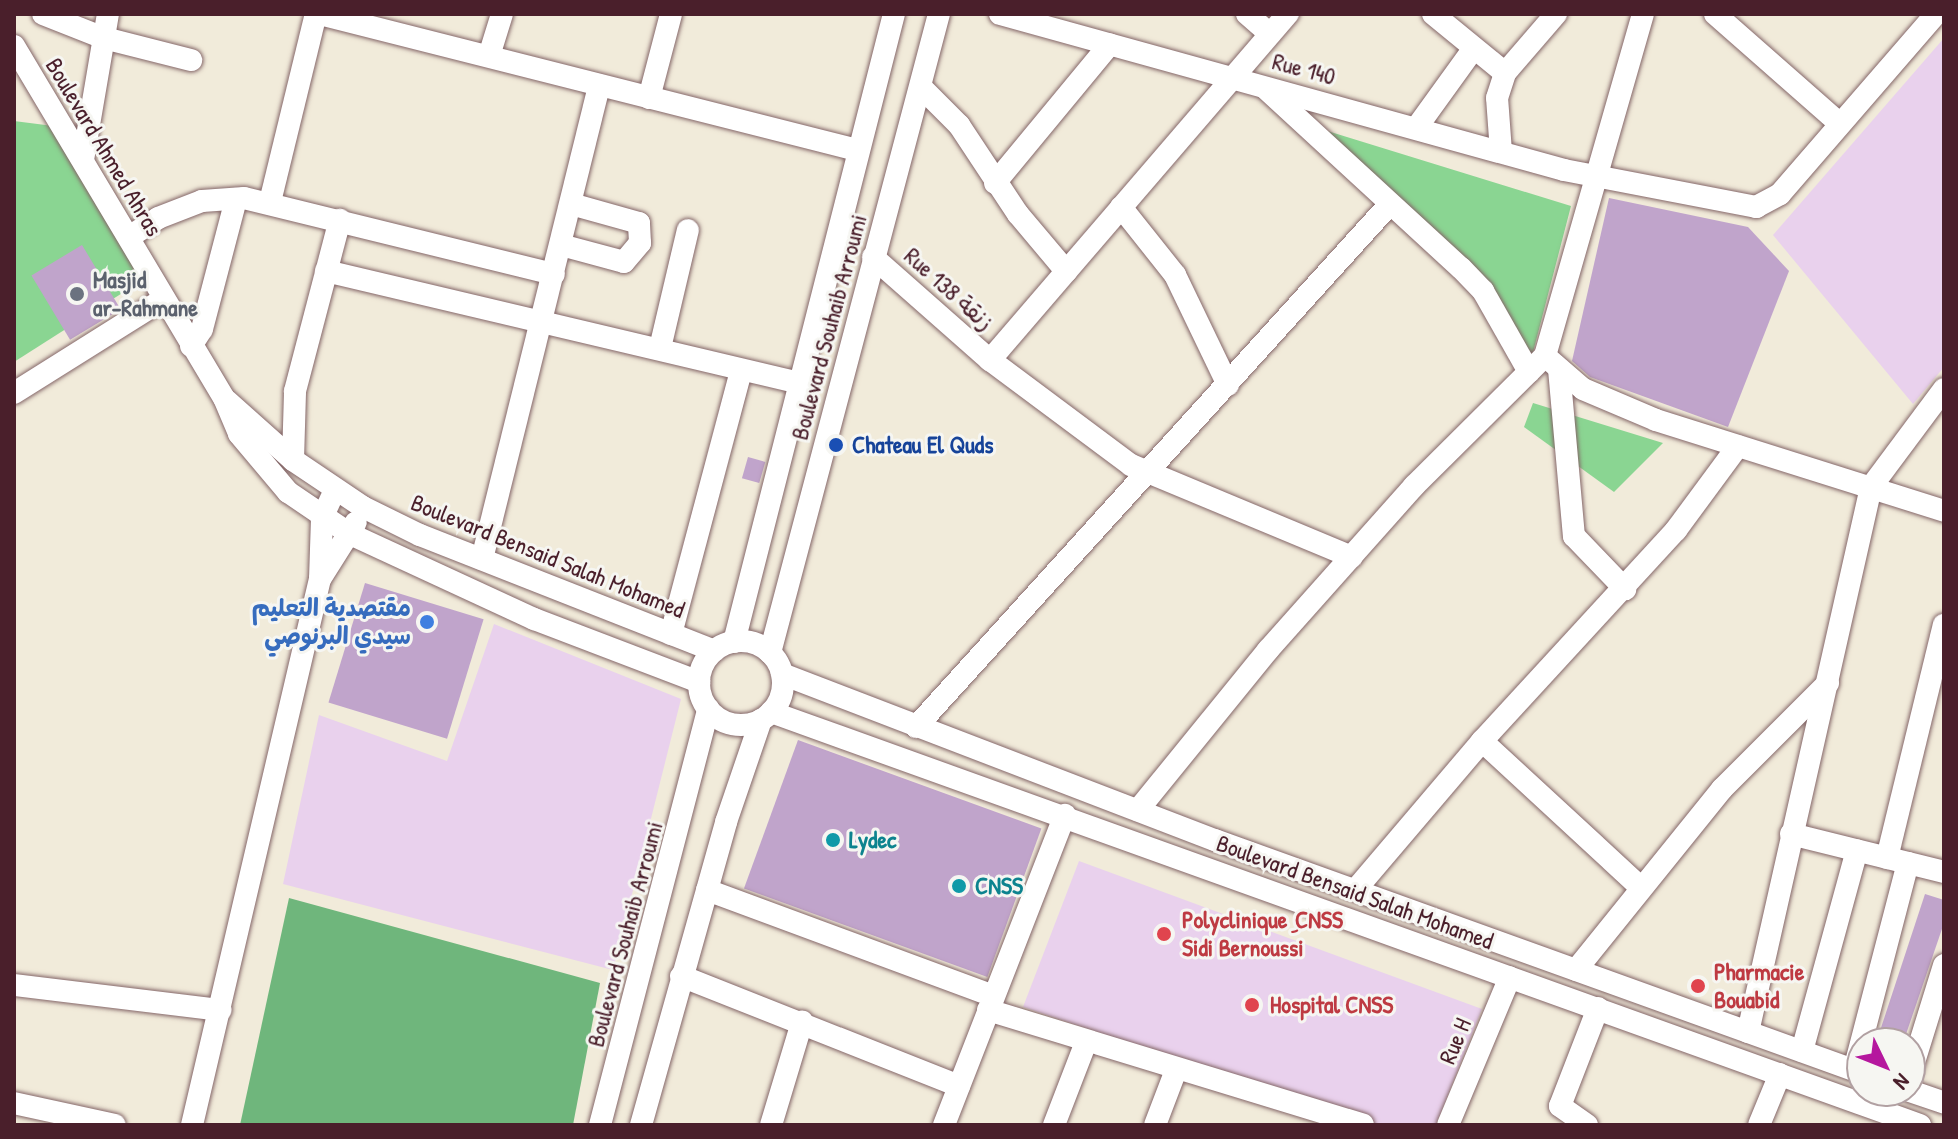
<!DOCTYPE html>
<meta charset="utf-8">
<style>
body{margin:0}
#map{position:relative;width:1958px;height:1139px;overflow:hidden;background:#f1ebda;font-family:"Patrick Hand","Playpen Sans Arabic",sans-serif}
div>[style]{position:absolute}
.built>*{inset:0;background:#e9d1ed}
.green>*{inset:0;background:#8ad592}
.forest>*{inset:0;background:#6fb67c}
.building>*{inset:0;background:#c0a4cb;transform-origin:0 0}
.roads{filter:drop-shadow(0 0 2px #846668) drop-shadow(0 0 2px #846668)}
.minor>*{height:22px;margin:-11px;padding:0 11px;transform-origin:11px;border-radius:11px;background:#fff}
.minor>.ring{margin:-11px;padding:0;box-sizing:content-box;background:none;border:22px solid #fff;border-radius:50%}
.dots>*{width:22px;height:22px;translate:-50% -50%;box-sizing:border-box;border:4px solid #f6f6f2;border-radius:50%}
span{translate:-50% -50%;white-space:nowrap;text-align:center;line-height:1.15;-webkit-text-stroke:6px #f6f6f2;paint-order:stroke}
.street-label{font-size:24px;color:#4a1f2b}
.worship-label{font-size:24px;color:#5b616d;font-weight:700}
.left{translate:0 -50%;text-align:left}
.transit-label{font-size:24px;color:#164399;font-weight:700}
.shop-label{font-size:24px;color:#366cbe;font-weight:700}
.right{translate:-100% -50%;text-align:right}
.culture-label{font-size:24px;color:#0d838f;font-weight:700}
.health-label{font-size:24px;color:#be3a42;font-weight:700}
.frame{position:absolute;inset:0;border:16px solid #4a1f2b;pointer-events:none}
.north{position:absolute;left:1846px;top:1027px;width:80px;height:80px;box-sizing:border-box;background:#f6f6f2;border:2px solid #b1a0a2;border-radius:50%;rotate:133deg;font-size:22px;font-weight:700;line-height:32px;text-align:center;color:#4a1f2b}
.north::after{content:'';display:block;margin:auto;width:28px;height:36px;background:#b5179e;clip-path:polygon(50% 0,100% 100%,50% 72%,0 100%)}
</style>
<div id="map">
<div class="built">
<div style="clip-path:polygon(1944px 38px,1944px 367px,1913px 404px,1773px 235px)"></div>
<div style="clip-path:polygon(494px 624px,681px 699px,613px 970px,283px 884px,319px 715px,447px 761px)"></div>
<div style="clip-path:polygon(1079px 861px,1482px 1009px,1436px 1125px,1374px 1125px,1023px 1007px)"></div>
</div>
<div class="green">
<div style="clip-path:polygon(14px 121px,61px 127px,149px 276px,14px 362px)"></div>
<div style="clip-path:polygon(1308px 125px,1571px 206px,1531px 360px,1488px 285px)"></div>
<div style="clip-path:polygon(1533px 403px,1663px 443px,1614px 492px,1524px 427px)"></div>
</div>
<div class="forest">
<div style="clip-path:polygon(289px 898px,600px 983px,573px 1125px,240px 1125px)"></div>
</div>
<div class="building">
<div style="clip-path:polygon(1609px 198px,1748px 227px,1789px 271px,1728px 427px,1590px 377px,1572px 361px)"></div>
<div style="left:82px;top:245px;width:75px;height:59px;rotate:59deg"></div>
<div style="left:748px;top:457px;width:18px;height:22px;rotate:16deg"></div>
<div style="left:365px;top:583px;width:124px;height:125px;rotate:17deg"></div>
<div style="left:798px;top:740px;width:259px;height:158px;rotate:20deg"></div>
<div style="clip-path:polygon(1925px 894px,1944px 900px,1944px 923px,1903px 1043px,1876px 1043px)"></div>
</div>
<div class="roads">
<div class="minor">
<div style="left:43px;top:14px;width:66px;rotate:21.5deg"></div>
<div style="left:104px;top:38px;width:90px;rotate:14.2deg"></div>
<div style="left:320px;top:14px;width:554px;rotate:14.21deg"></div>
<div style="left:1000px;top:14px;width:585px;rotate:15.46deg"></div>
<div style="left:1564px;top:170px;width:196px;rotate:10.9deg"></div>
<div style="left:1756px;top:207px;width:27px;rotate:-28deg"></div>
<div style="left:1780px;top:194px;width:238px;rotate:-49.1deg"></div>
<div style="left:1247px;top:14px;width:30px;rotate:41deg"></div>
<div style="left:1433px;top:14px;width:93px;rotate:39.3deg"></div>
<div style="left:1643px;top:14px;width:356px;rotate:106deg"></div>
<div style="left:1545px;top:356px;width:50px;rotate:41deg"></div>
<div style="left:1583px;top:389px;width:79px;rotate:23deg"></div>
<div style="left:1656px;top:420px;width:302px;rotate:17.5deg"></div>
<div style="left:1715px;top:14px;width:165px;rotate:41.3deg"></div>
<div style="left:14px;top:46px;width:410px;rotate:59.2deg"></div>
<div style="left:224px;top:398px;width:39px;rotate:67deg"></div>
<div style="left:239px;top:434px;width:76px;rotate:49.8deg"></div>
<div style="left:288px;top:492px;width:75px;rotate:34.1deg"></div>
<div style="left:350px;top:534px;width:203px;rotate:24.8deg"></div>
<div style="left:534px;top:619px;width:177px;rotate:20.9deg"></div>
<div style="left:489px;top:56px;width:44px;rotate:-72.8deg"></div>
<div style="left:921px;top:87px;width:54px;rotate:45deg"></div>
<div style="left:959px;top:125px;width:107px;rotate:56.5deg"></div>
<div style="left:1018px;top:214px;width:75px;rotate:49.9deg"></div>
<div style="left:1265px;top:88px;width:266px;rotate:42.6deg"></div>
<div style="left:1461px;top:268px;width:32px;rotate:46deg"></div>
<div style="left:1483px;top:291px;width:93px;rotate:60.4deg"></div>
<div style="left:649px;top:98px;width:87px;rotate:-75.3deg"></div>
<div style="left:1417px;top:127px;width:97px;rotate:-54.2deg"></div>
<div style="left:1501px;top:152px;width:54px;rotate:-94.2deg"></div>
<div style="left:1497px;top:98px;width:26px;rotate:-72deg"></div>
<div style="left:1505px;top:73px;width:78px;rotate:-49.2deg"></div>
<div style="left:83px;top:160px;width:148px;rotate:-80.3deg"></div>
<div style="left:995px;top:183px;width:180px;rotate:-50.4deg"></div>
<div style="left:270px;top:202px;width:194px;rotate:-76.3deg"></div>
<div style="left:1121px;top:207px;width:87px;rotate:51.5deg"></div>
<div style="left:1175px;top:275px;width:122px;rotate:64.3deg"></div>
<div style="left:129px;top:237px;width:35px;rotate:-33deg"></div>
<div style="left:158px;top:218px;width:47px;rotate:-21.1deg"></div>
<div style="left:202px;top:201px;width:42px;rotate:-4.1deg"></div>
<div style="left:244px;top:198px;width:319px;rotate:13.8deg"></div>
<div style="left:561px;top:245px;width:65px;rotate:15.1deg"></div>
<div style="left:624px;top:262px;width:25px;rotate:-50deg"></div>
<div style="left:640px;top:243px;width:20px;rotate:-93deg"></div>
<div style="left:639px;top:223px;width:71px;rotate:-164.4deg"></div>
<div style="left:873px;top:257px;width:156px;rotate:41.4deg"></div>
<div style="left:990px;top:360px;width:176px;rotate:36.7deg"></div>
<div style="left:1131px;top:465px;width:239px;rotate:22.6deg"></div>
<div style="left:326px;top:271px;width:485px;rotate:13.3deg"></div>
<div style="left:191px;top:346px;width:20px;rotate:-57deg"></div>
<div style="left:202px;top:329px;width:134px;rotate:-75.3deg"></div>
<div style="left:660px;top:348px;width:121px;rotate:-76.7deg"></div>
<div style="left:990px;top:360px;width:457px;rotate:-49.3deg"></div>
<div style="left:1559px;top:369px;width:168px;rotate:84.9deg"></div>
<div style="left:1574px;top:536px;width:74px;rotate:46.1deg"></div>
<div style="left:14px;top:393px;width:177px;rotate:-32.1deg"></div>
<div style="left:227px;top:401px;width:89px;rotate:41.8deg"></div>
<div style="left:293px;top:460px;width:84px;rotate:33.9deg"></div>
<div style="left:363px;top:507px;width:64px;rotate:26.2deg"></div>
<div style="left:420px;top:535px;width:316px;rotate:21.5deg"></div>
<div style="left:293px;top:460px;width:69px;rotate:-88.3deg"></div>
<div style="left:295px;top:391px;width:177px;rotate:-75.3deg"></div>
<div style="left:482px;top:559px;width:488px;rotate:-76.1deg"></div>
<div style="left:320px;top:579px;width:67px;rotate:-57.7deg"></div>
<div style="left:671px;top:634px;width:273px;rotate:-75.1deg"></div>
<div class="ring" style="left:699px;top:641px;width:62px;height:62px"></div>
<div style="left:734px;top:642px;width:648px;rotate:-75.71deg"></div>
<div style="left:770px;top:653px;width:661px;rotate:-75.19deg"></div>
<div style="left:782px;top:674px;width:464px;rotate:21deg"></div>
<div style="left:1215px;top:840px;width:688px;rotate:19.81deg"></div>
<div style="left:771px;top:712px;width:1221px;rotate:19.77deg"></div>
<div style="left:916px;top:727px;width:703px;rotate:-47.82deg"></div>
<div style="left:1482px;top:741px;width:215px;rotate:42.7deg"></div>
<div style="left:1138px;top:810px;width:206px;rotate:-50.9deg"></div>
<div style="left:1268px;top:650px;width:220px;rotate:-48.3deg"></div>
<div style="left:1414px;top:486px;width:185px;rotate:-44.8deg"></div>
<div style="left:1791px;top:834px;width:158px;rotate:13.9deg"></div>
<div style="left:1887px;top:858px;width:240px;rotate:-76.3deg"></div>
<div style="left:1357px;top:888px;width:193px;rotate:-49.6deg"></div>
<div style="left:1482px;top:741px;width:287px;rotate:-47.4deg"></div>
<div style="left:1676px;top:530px;width:104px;rotate:-53.6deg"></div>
<div style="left:707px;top:890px;width:305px;rotate:20.3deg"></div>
<div style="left:1576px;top:970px;width:233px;rotate:-51.1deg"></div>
<div style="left:1722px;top:789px;width:150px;rotate:-45deg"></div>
<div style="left:681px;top:976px;width:299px;rotate:21.6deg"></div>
<div style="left:14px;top:985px;width:208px;rotate:6.9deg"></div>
<div style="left:988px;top:1010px;width:392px;rotate:17deg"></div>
<div style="left:1748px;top:1032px;width:559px;rotate:-77.28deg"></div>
<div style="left:1871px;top:487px;width:122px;rotate:-53.3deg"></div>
<div style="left:1802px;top:1051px;width:208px;rotate:-74.7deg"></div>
<div style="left:1854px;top:1070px;width:214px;rotate:-75.4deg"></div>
<div style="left:1910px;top:1075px;width:115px;rotate:-72.8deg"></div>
<div style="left:1910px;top:1091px;width:36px;rotate:19deg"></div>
<div style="left:14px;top:1103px;width:103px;rotate:12.3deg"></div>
<div style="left:192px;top:1125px;width:561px;rotate:-76.81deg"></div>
<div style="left:320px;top:579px;width:61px;rotate:-88.1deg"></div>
<div style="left:322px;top:518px;width:31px;rotate:-65deg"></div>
<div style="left:600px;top:1125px;width:430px;rotate:-75.4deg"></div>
<div style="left:641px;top:1125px;width:315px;rotate:-74.3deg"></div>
<div style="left:726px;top:822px;width:108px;rotate:-71.1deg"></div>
<div style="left:771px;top:1125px;width:108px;rotate:-73.2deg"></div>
<div style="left:944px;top:1125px;width:333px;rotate:-68.7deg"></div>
<div style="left:1054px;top:1125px;width:89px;rotate:-68.9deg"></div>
<div style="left:1155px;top:1125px;width:59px;rotate:-69.1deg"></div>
<div style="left:1448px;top:1125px;width:160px;rotate:-67.3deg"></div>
<div style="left:1587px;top:1125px;width:33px;rotate:-145deg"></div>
<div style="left:1560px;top:1106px;width:105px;rotate:-68.8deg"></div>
<div style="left:1759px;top:1125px;width:55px;rotate:-67.6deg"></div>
</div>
</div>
<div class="dots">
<div style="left:77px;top:294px;background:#6b7280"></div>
<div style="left:836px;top:445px;background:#1a4fb4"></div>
<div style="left:427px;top:622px;background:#3f7fe0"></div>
<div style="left:833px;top:840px;background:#0f9aa8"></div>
<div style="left:959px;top:886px;background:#0f9aa8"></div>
<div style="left:1164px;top:934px;background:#e0444e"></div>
<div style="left:1698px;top:986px;background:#e0444e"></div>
<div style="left:1252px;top:1005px;background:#e0444e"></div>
</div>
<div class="street-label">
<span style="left:1304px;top:69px;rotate:15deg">Rue 140</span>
<span style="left:104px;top:147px;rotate:59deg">Boulevard Ahmed Ahras</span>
<span style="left:949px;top:289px;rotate:42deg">Rue 138 زنقة</span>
<span style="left:829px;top:327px;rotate:-75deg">Boulevard Souhaib Arroumi</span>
<span style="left:548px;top:556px;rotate:22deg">Boulevard Bensaid Salah Mohamed</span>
<span style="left:1355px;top:892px;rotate:20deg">Boulevard Bensaid Salah Mohamed</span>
<span style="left:625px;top:934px;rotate:-75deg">Boulevard Souhaib Arroumi</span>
<span style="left:1455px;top:1041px;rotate:-67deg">Rue H</span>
</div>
<div class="worship-label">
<span class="left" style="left:93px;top:294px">Masjid<br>ar-Rahmane</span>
</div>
<div class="transit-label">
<span class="left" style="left:852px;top:445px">Chateau El Quds</span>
</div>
<div class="shop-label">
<span class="right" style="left:411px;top:622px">مقتصدية التعليم<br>سيدي البرنوصي</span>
</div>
<div class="culture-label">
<span class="left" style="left:849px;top:840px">Lydec</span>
<span class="left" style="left:975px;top:886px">CNSS</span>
</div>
<div class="health-label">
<span class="left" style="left:1182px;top:934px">Polyclinique ِCNSS<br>Sidi Bernoussi</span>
<span class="left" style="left:1714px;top:986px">Pharmacie<br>Bouabid</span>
<span class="left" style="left:1270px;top:1005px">Hospital CNSS</span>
</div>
<div class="frame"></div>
<div class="north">N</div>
</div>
